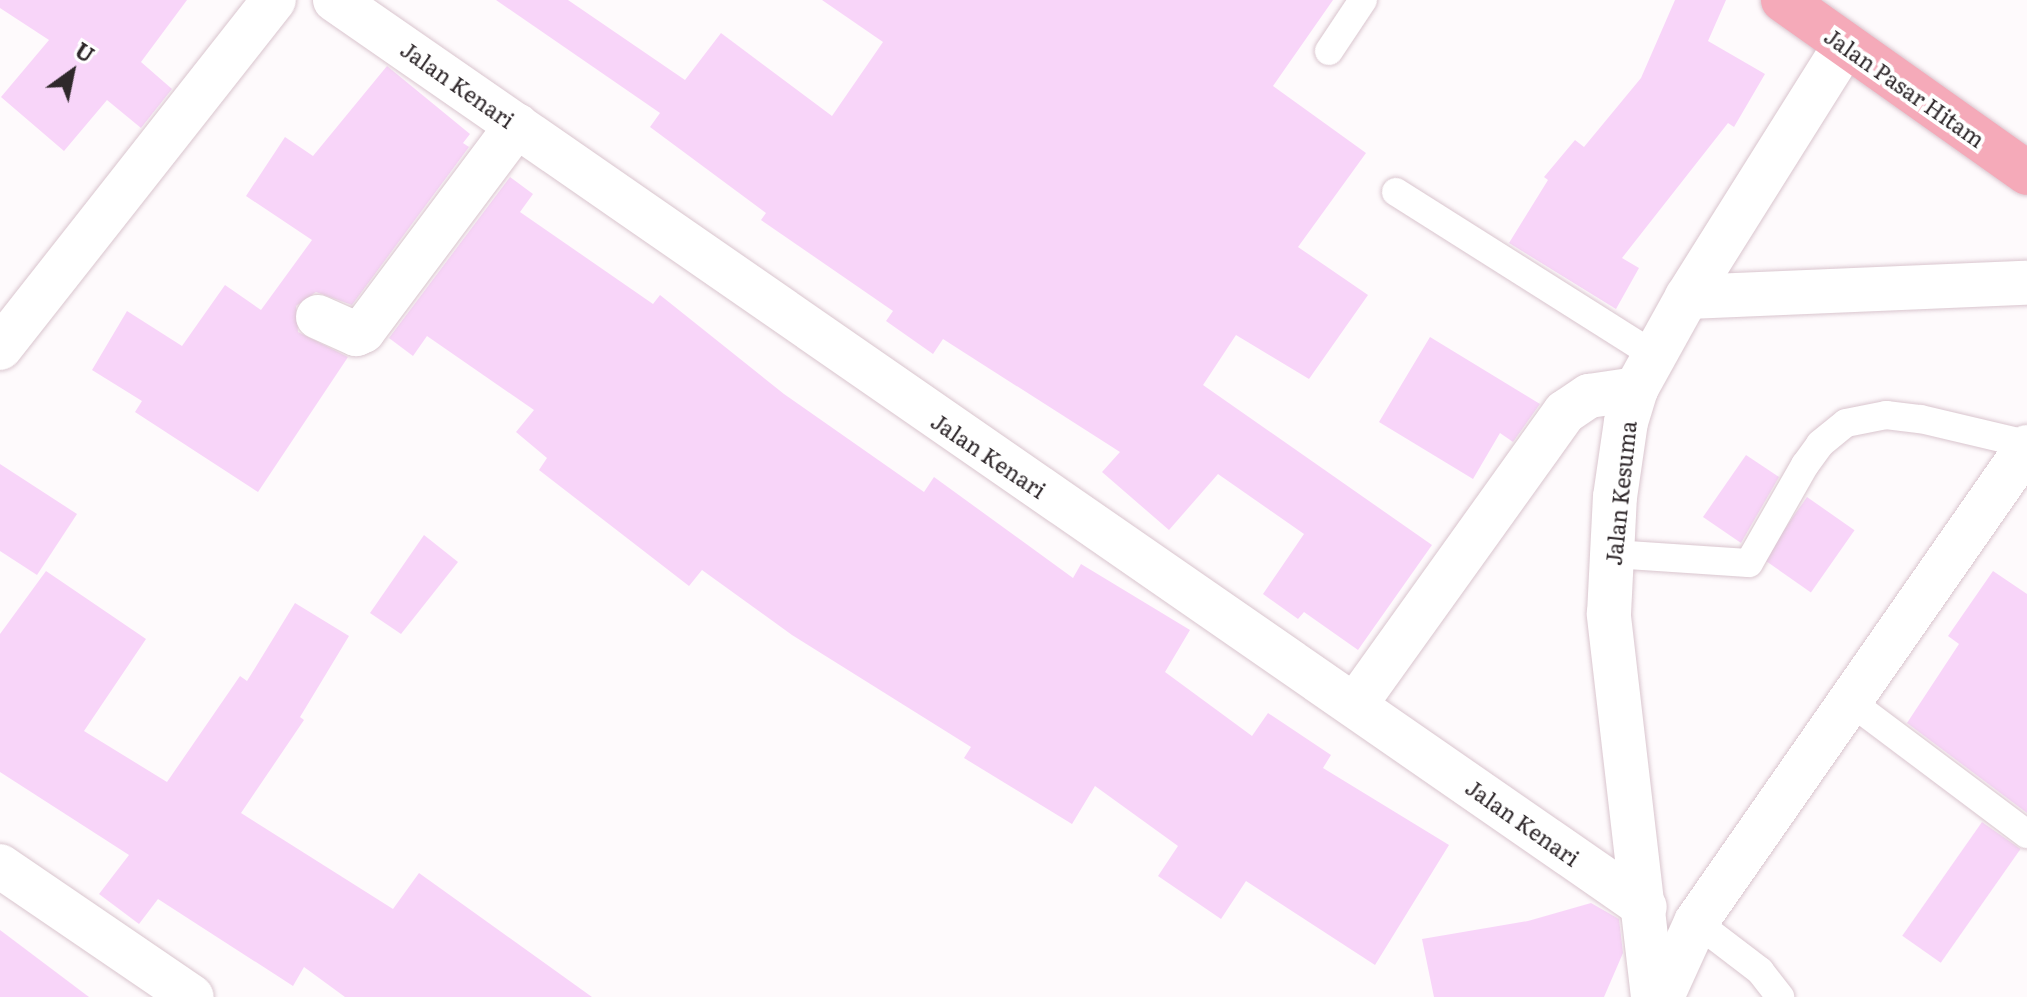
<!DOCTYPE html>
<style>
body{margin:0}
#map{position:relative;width:2027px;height:997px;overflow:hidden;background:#fefafc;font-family:Literata,serif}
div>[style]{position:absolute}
.building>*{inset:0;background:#f8d5f9;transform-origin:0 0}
.roads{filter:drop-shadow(0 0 2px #d9c5ce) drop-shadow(0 0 2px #d9c5ce)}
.service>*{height:28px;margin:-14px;padding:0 14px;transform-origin:14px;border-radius:14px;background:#fff}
.minor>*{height:44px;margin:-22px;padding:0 22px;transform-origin:22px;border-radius:22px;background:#fff}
.tertiary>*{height:44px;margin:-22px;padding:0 22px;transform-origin:22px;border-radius:22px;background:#fff}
.primary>*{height:44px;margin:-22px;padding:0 22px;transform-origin:22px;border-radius:22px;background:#f5aab9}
span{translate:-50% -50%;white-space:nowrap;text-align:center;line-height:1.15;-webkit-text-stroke:8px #fff;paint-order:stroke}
.street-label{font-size:22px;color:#2f282b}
.north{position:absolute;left:32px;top:32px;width:80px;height:80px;-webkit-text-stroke:6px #fff;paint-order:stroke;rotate:33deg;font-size:22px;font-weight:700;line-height:32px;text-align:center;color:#2f282b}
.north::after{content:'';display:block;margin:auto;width:28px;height:36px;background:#2f282b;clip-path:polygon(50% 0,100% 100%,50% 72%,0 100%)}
</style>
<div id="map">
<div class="building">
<div style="clip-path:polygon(0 0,187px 0,141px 62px,172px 89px,141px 128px,107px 100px,64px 151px,1px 97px,49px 40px,0 8px)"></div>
<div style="clip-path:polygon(496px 0,568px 0,685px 80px,721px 33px,832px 116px,883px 42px,822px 0,1333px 0,1273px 86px,1366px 153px,1298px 247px,1368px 295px,1309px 379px,1236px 335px,1203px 385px,1432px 545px,1358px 650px,1304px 612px,1298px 619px,1263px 594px,1304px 534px,1218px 474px,1169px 530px,1102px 472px,1120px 452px,943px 339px,933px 354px,886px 321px,893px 311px,761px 220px,766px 213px,650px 127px,660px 113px)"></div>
<div style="clip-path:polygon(1675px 0,1726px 0,1708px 41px,1765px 74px,1734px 127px,1728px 123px,1622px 258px,1639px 268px,1616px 309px,1509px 243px,1548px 180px,1544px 177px,1575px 140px,1584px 147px,1641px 78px)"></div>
<div style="clip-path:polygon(387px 66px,470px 134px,463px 143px,469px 147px,352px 305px,316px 292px,296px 306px,298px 332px,348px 357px,258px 492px,135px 412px,142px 401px,92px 370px,127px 311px,182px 346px,225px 285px,261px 310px,312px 240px,246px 196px,285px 137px,313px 156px)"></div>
<div style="clip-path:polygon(510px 177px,533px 194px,520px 212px,653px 304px,660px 295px,784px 394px,924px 492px,934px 477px,1073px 578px,1081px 564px,1190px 630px,1165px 672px,1252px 736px,1268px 713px,1331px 755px,1323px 768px,1449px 845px,1375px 965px,1246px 881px,1221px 919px,1158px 876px,1178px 846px,1095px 786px,1072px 824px,964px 758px,971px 747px,792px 635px,702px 570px,689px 586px,539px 470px,547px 458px,516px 432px,534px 410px,427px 336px,413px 356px,389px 338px)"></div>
<div style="clip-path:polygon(1430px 337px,1540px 404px,1513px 442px,1500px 433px,1473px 479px,1379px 422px)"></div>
<div style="clip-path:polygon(1746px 455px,1779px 477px,1741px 543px,1703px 517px)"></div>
<div style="clip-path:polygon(0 464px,77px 514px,37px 575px,0 551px)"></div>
<div style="left:1807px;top:497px;width:58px;height:76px;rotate:35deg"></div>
<div style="clip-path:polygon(424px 535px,458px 562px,401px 634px,370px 613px)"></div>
<div style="clip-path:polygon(46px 571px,146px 639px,84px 731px,167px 782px,240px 676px,247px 681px,295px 603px,349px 636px,300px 717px,304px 720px,241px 813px,393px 909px,419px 873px,592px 997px,345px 997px,304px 967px,293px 986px,158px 899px,139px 924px,99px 894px,129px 855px,0 772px,0 634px)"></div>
<div style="clip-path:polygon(1993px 571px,2027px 594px,2027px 813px,1907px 723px,1959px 644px,1948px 636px)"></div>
<div style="left:1982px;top:822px;width:47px;height:139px;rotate:35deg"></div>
<div style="clip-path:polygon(1591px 903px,1619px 919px,1623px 953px,1604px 997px,1434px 997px,1422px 939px,1528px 921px)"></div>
<div style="clip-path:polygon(0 930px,89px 997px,0 997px)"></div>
</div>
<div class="roads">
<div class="service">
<div style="left:1329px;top:51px;width:61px;rotate:-56.3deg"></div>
<div style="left:1396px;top:192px;width:307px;rotate:32.3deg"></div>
<div style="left:1612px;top:554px;width:137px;rotate:3.8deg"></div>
<div style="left:1749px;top:563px;width:113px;rotate:-60.3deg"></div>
<div style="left:1805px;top:465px;width:26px;rotate:-54deg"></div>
<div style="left:1820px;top:444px;width:33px;rotate:-39deg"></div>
<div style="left:1846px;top:423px;width:41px;rotate:-11.3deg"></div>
<div style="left:1886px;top:415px;width:35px;rotate:7deg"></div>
<div style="left:1921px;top:419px;width:109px;rotate:13.3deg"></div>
<div style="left:1847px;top:699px;width:225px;rotate:36.9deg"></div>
<div style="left:1696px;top:922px;width:81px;rotate:37.4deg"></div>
<div style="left:1760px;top:971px;width:33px;rotate:52deg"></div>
</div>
<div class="minor">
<div style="left:335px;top:0;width:1593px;rotate:34.7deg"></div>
<div style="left:318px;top:317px;width:42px;rotate:24.1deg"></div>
<div style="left:356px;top:334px;width:8px;rotate:-23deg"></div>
<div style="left:363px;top:331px;width:257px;rotate:-53.2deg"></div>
<div style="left:0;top:348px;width:443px;rotate:-51.8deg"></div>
<div style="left:1355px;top:705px;width:360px;rotate:-54.4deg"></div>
<div style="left:1565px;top:412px;width:29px;rotate:-34deg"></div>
<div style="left:1589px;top:396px;width:48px;rotate:-8.5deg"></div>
<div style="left:0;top:866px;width:232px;rotate:34.3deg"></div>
<div style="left:1662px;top:997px;width:82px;rotate:-65.6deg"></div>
<div style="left:1696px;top:922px;width:579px;rotate:-55.13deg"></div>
</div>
<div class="tertiary">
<div style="left:1687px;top:297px;width:340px;rotate:-2.4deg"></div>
<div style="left:1653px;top:997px;width:386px;rotate:-96.6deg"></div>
<div style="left:1609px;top:614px;width:117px;rotate:-87.1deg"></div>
<div style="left:1615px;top:497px;width:76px;rotate:-81.7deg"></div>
<div style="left:1626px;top:422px;width:34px;rotate:-73deg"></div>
<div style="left:1636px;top:389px;width:105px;rotate:-61deg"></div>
<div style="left:1687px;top:297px;width:297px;rotate:-57.9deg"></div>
</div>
<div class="primary">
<div style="left:1783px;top:0;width:299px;rotate:35.3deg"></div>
</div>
</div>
<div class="street-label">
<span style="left:458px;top:84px;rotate:35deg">Jalan Kenari</span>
<span style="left:1905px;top:87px;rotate:35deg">Jalan Pasar Hitam</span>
<span style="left:989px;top:455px;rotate:34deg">Jalan Kenari</span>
<span style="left:1620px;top:493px;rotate:-84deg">Jalan Kesuma</span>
<span style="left:1523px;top:822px;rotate:35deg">Jalan Kenari</span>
</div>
<div class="north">U</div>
</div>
